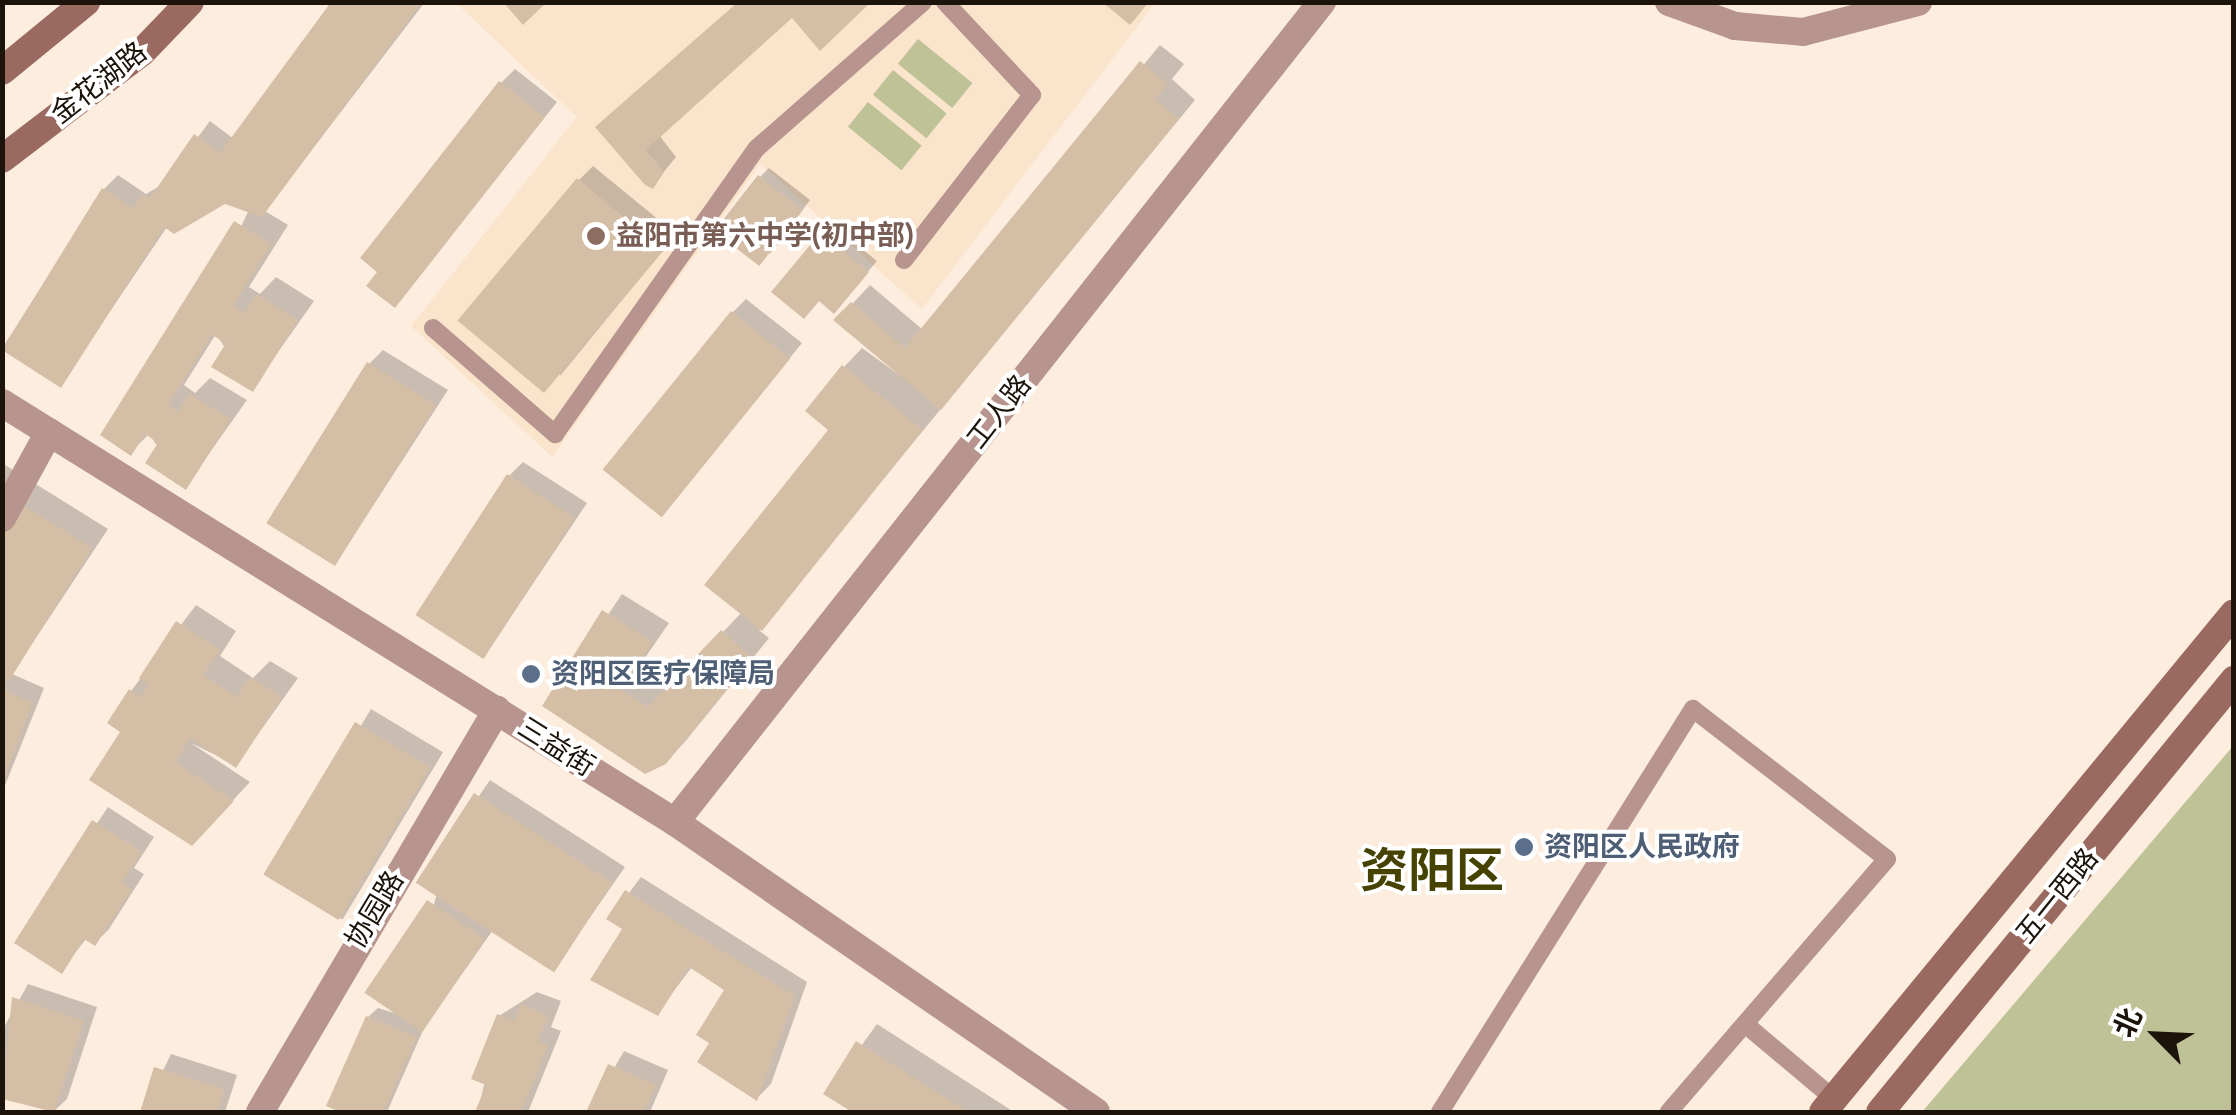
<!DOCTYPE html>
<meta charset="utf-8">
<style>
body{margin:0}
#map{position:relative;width:2236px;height:1115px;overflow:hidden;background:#fceddf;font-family:"Varela Round","Noto Sans SC",sans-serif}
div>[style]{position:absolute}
.built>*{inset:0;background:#fbe4cc}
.green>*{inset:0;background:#bfc297;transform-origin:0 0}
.shadow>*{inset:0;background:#0003;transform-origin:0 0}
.building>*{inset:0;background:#d5bea6;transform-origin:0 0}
.service>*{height:18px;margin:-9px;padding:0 9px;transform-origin:9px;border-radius:9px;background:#b7958e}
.minor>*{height:28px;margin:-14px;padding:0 14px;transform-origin:14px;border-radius:14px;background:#b7958e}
.tertiary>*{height:28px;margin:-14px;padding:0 14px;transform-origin:14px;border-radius:14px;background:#b7958e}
.secondary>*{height:28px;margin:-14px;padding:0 14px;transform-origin:14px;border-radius:14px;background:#9a695f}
.dots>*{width:28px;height:28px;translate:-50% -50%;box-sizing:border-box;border:5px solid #fff;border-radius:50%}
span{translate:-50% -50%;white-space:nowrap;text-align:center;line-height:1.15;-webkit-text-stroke:8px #fff;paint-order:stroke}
.street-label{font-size:28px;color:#1c140b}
.education-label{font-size:28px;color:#785e54;font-weight:700}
.left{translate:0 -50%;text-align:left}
.service-label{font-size:28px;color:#4e5e75;font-weight:700}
.town-label{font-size:48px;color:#464300;font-weight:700}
.frame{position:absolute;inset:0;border:5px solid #1c140b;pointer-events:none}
.north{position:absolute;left:2106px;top:985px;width:100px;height:100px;-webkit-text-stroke:8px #fff;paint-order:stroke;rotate:294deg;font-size:28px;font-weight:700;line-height:40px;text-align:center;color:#1c140b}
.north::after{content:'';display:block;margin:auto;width:35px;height:45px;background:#1c140b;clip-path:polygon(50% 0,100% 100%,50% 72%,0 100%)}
</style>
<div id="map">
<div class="built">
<div style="clip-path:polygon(456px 3px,1155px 3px,922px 309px,760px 164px,552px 457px,411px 326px,577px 117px)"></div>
</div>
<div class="green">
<div style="left:918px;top:39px;width:70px;height:32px;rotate:39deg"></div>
<div style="left:893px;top:70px;width:69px;height:32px;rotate:39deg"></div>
<div style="left:868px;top:102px;width:69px;height:32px;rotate:39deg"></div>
<div style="clip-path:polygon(2233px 746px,2233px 1112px,1922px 1112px)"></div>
</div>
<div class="shadow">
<div style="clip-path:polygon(335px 2px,425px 2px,265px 211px,288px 225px,249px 287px,260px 294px,276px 277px,314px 301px,252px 389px,216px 334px,184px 385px,195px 393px,210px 378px,247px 400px,186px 486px,149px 434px,131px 452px,249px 210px,225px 201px,167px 227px,61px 384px,3px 347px,104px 189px,118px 175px,146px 194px,163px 184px,210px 121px,234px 139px)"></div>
<div style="clip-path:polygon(792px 14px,659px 135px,676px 157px,653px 185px,598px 127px)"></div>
<div style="clip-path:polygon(1160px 45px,1184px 64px,1172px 79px,1195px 100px,759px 630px,769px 638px,684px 743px,664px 762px,546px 706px,622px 594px,669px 623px,636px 671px,668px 690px,742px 612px,832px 429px,844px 367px,862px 348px,927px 395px,837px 320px,870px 285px,923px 330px)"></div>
<div style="clip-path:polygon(515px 69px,557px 102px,395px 305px,501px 83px)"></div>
<div style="clip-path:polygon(593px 166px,676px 234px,560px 376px,579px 180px)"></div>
<div style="clip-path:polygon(769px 168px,810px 200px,770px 254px,760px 177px)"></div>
<div style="clip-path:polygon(832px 225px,877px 261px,843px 301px,820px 299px,823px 234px)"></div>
<div style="clip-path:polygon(746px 299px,802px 343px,663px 515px,732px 313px)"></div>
<div style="clip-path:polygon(383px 350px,448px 390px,336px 563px,369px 364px)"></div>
<div style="clip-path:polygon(523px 462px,587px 503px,484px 657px,509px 476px)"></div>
<div style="clip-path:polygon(2px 463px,108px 529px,12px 674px,44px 688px,2px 793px)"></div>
<div style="clip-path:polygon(196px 605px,236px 631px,220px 656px,253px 678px,270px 661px,298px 678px,236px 765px,191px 743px,250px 782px,210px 825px,123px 731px,131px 691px)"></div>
<div style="left:371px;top:709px;width:84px;height:195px;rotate:31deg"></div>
<div style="clip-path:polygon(490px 780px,625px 867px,554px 969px,493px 930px,424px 1028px,387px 1112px,329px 1105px,368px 1017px,378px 1008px,401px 1015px,437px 894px,420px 882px)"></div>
<div style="clip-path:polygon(108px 807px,154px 837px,134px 868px,144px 874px,109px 929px,95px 943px,87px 938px,61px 970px,17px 942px)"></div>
<div style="clip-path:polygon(641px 877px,807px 982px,771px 1084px,757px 1098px,712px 1042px,727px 989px,692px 967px,657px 1013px,625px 928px,610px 918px)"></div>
<div style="clip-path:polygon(28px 984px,97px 1007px,67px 1099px,53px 1112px,2px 1096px,2px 1031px)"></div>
<div style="clip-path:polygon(537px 992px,561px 1001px,551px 1027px,561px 1031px,528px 1112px,478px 1112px,499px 1016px)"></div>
<div style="clip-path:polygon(877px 1024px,1014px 1112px,857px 1112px,827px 1093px)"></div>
<div style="clip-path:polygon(624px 1051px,668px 1070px,650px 1112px,589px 1112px)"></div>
<div style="clip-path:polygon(171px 1054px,237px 1075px,225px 1112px,143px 1112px)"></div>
</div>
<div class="building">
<div style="clip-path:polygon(331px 2px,422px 2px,262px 217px,225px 204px,174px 234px,164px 227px,61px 388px,2px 350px,102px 188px,133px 208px,143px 194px,150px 198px,194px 134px,220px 153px)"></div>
<div style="clip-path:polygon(503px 2px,547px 2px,523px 25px)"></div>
<div style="clip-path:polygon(738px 2px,871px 2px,820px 51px,792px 18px,646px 150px,664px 172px,653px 189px,645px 185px,595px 127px)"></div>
<div style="clip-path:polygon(1102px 2px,1149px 2px,1130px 25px)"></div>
<div style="clip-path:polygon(1140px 61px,1168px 84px,1155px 99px,1179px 119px,941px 410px,833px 320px,851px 302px,905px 348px)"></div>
<div style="clip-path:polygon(499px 81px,545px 117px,395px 308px,366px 286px,377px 272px,360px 258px)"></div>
<div style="left:758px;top:175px;width:57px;height:71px;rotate:38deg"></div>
<div style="left:577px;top:178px;width:113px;height:186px;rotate:40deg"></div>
<div style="clip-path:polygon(234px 221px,271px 244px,233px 306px,244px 313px,256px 294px,298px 320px,253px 392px,211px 367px,226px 343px,212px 335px,168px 404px,178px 412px,189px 394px,231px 419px,186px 490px,145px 463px,158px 443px,145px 434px,131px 456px,100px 435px)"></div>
<div style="clip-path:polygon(821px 232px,869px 272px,834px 314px,819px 301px,804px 319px,771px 292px)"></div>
<div style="left:731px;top:311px;width:76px;height:204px;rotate:39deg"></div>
<div style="left:367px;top:362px;width:81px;height:190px;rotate:32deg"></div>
<div style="clip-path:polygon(842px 365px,923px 430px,762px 631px,704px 585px,828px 430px,805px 411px)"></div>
<div style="left:507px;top:474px;width:81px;height:168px;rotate:33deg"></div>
<div style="clip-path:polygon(2px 492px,92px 548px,9px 681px,2px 676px)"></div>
<div style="clip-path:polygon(602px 610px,653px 642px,620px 690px,648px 707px,721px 630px,752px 658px,666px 764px,645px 774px,542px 706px)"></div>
<div style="clip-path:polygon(176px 621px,220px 650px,203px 675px,237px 697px,250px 677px,282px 697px,236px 768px,190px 738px,175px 762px,234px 801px,192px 846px,89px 780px,120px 732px,107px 723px,129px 689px,140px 697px,148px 685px,139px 678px)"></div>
<div style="clip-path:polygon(2px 689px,32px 703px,2px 784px)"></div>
<div style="left:355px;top:722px;width:88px;height:178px;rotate:31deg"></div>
<div style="left:474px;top:793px;width:165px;height:107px;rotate:33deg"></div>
<div style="clip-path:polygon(92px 820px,142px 852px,122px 883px,132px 889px,95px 946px,84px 939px,62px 974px,14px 943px)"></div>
<div style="clip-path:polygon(625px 890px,795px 996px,757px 1101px,697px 1062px,709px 1043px,696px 1035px,724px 990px,689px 967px,658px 1016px,590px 980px,622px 929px,606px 919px)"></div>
<div style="left:427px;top:900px;width:70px;height:112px;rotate:34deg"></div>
<div style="clip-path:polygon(12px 997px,84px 1021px,54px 1112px,2px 1099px)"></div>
<div style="clip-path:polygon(521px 1004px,548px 1016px,538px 1041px,548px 1045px,521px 1112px,475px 1112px,486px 1085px,471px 1079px,497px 1014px,514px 1021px)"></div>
<div style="clip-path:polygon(366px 1016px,417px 1037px,383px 1112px,340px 1112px,326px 1106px)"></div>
<div style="clip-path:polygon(856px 1041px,968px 1112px,852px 1112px,823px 1094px)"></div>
<div style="clip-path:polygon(608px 1064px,656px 1085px,644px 1112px,586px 1112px)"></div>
<div style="clip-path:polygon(154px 1067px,224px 1089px,217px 1112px,140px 1112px)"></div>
</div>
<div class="service">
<div style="left:904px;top:260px;width:209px;rotate:-52.2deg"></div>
<div style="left:1032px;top:95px;width:127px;rotate:-133.1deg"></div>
<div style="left:433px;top:328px;width:162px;rotate:41deg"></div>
<div style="left:555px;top:434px;width:350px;rotate:-54.8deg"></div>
<div style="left:757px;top:148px;width:221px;rotate:-41.3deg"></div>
<div style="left:1745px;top:1024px;width:116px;rotate:40.1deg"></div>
<div style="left:1440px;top:1112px;width:476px;rotate:-57.9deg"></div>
<div style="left:1693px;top:709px;width:245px;rotate:37.7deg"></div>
<div style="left:1887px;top:859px;width:334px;rotate:130.8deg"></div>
</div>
<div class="minor">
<div style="left:2px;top:518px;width:98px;rotate:-61.3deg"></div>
<div style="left:260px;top:1112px;width:467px;rotate:-59.5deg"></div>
</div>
<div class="tertiary">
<div style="left:1669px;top:2px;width:70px;rotate:20deg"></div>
<div style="left:1735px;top:26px;width:68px;rotate:5deg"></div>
<div style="left:1803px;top:32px;width:119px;rotate:-14.6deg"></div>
<div style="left:2px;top:403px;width:793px;rotate:31.91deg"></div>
<div style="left:675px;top:822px;width:511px;rotate:34.56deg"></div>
<div style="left:675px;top:822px;width:1045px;rotate:-51.73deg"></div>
</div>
<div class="secondary">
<div style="left:2px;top:71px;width:109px;rotate:-39.4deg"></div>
<div style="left:2px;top:159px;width:176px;rotate:-37.4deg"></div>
<div style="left:142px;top:52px;width:69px;rotate:-46.2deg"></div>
<div style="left:1823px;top:1112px;width:646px;rotate:-50.52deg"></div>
<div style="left:1880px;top:1112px;width:559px;rotate:-50.67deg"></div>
</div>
<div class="dots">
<div style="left:596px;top:236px;background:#8d6e63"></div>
<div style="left:531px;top:674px;background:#5c6f8a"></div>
<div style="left:1524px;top:847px;background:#5c6f8a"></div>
</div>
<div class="street-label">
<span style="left:99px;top:83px;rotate:-38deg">金花湖路</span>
<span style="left:999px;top:412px;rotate:-52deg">工人路</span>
<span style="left:556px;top:747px;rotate:32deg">三益街</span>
<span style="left:2057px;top:896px;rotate:-51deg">五一西路</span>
<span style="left:375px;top:910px;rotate:-59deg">协园路</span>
</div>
<div class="education-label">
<span class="left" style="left:616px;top:236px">益阳市第六中学(初中部)</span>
</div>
<div class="service-label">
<span class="left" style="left:551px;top:674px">资阳区医疗保障局</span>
<span class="left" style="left:1544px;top:847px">资阳区人民政府</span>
</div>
<div class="town-label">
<span style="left:1432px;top:873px">资阳区</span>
</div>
<div class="frame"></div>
<div class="north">北</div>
</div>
